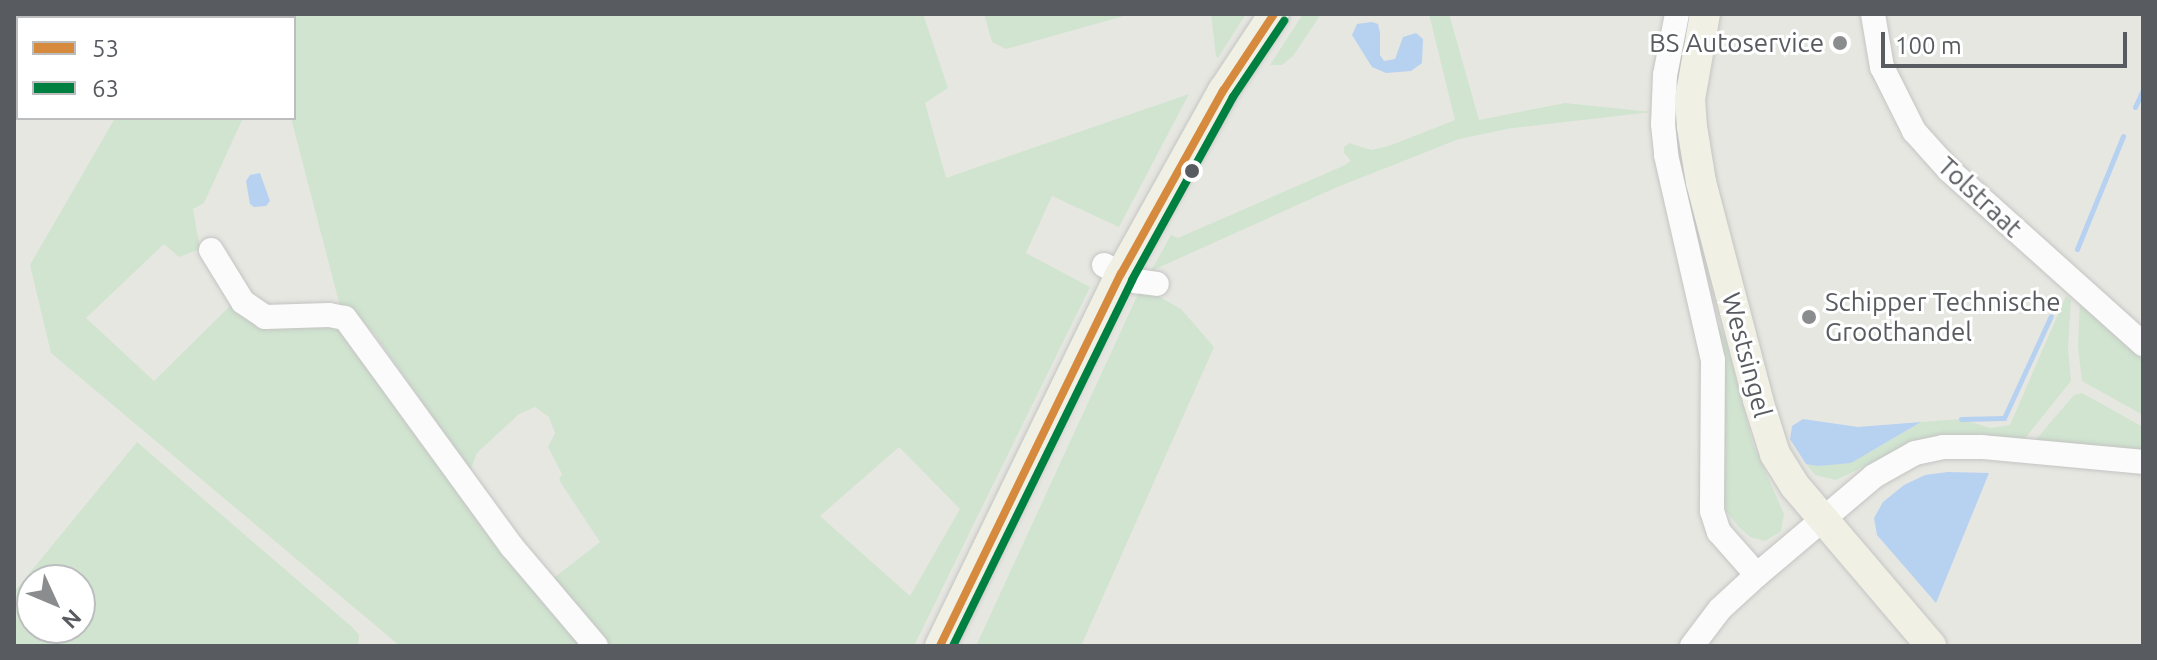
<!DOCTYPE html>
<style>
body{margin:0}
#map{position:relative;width:2157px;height:660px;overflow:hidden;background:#e7e7e2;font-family:Ubuntu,sans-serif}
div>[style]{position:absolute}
.green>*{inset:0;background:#d0e4d0}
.water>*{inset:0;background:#b7d1f1}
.stream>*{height:5px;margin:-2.5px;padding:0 2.5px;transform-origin:2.5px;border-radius:2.5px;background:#b7d1f1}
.roads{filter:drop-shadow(0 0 2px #c4c4c3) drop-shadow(0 0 2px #c4c4c3)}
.minor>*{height:24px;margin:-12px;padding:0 12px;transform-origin:12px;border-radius:12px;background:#fbfbfb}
.major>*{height:30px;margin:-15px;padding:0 15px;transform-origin:15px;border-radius:15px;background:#f0f0e5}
.bus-1>*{height:8px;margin:-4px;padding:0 4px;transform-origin:4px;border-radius:4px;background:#d58a3e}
.bus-2>*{height:8px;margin:-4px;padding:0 4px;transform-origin:4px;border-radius:4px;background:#008040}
.dots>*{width:22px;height:22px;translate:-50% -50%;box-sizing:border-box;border:4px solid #fff;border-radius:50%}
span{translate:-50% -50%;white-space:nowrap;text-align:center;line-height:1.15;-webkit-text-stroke:6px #fff;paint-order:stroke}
.poi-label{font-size:26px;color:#585b60}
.right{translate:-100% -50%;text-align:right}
.left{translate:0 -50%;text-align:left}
.street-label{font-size:26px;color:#585b60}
.frame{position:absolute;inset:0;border:16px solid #585b60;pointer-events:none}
.legend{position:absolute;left:16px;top:16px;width:280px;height:104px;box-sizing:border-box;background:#fff;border:2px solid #bcbdbf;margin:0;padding:10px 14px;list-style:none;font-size:24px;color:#585b60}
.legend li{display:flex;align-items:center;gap:16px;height:40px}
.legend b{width:40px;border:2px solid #bcbdbf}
.north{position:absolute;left:16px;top:564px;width:80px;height:80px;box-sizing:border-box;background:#fff;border:2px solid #bcbdbf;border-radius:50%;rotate:134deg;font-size:22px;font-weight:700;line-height:32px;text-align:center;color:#585b60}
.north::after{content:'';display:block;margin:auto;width:28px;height:36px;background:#8a8c8e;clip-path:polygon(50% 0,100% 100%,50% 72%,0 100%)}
.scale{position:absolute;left:1881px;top:32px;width:246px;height:36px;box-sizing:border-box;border:4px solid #585b60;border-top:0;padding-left:10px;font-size:24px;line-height:28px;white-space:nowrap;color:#585b60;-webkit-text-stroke:6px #fff;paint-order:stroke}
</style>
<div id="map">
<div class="green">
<div style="clip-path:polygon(evenodd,119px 14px,923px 14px,948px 88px,925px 103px,946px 178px,1189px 94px,1119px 227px,1052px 196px,1026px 253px,1090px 287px,914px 646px,606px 646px,551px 580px,600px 542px,559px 480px,562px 474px,548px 447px,555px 433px,549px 417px,535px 407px,519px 414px,477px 453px,470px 471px,373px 332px,351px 310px,341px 310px,291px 118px,294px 18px,120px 18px,119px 14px,899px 447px,960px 509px,910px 596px,820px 516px,899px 447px)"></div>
<div style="clip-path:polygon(984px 14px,1131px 14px,1006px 49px,992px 42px)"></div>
<div style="clip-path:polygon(1211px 14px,1246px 14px,1218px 58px,1216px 56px)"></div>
<div style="clip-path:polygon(1303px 14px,1321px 14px,1293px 56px,1282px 65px,1270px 65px)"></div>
<div style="clip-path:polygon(1429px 14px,1449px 14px,1479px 120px,1565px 103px,1652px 112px,1512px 128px,1459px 139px,1335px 188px,1151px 271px,1171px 235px,1178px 238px,1343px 166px,1351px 161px,1344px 153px,1344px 147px,1349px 143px,1371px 150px,1389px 146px,1455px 120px)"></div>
<div style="clip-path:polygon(115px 118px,243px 118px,204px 203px,193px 209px,200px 249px,179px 257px,164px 244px,86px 318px,154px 381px,236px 300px,340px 324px,587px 646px,400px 646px,51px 353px,30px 265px)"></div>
<div style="clip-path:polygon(1149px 291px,1181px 309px,1214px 347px,1081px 646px,976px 646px,1139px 292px)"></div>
<div style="clip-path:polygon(2066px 296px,2071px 300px,2068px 347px,2071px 381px,2022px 442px,1909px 445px,1836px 480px,1815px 475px,1806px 464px,1818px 466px,1870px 452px,1921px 422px,1961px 419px,1991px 428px,2010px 425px)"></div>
<div style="clip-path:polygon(2080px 299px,2143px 356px,2143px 415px,2082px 381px,2078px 347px)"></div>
<div style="clip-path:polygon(1718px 325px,1725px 337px,1753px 444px,1784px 514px,1781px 531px,1765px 541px,1750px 537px,1739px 527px,1727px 512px,1720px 489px,1721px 348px)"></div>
<div style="clip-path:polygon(2082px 393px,2143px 427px,2143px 452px,2033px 443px,2074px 395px)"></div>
<div style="clip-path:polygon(evenodd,137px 442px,352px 627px,359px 635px,358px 646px,14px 646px,14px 592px,137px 442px,32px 580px,80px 580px,80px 628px,32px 628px,32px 580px)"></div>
</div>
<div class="water">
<div style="clip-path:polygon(1372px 22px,1378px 24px,1380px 33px,1380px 55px,1384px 61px,1395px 59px,1403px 37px,1416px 33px,1423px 39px,1422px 63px,1411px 71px,1386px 73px,1372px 67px,1352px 35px,1357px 24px)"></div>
<div style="clip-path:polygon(260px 173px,270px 201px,266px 206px,254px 207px,250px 204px,246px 181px,250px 175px)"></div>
<div style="clip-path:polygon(1803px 419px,1858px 427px,1921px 422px,1851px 463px,1818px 466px,1806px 464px,1790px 439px,1792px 426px)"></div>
<div style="clip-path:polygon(1948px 472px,1989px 473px,1936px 603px,1877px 535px,1874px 518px,1883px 502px,1904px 485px,1925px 475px)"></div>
</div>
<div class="stream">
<div style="left:2135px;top:107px;width:19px;rotate:-65deg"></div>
<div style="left:2077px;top:249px;width:122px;rotate:-67.8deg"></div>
<div style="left:1961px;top:419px;width:43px;rotate:-1.3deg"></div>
<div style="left:2004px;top:418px;width:112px;rotate:-65.3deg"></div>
</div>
<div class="roads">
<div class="minor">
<div style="left:1677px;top:14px;width:62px;rotate:101.1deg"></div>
<div style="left:1665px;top:75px;width:49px;rotate:92.3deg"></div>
<div style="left:1663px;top:124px;width:31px;rotate:84deg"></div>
<div style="left:1666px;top:155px;width:210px;rotate:77.1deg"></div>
<div style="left:1713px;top:360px;width:151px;rotate:90.4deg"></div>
<div style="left:1712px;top:511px;width:22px;rotate:72deg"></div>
<div style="left:1719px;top:532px;width:57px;rotate:48.5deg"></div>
<div style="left:1873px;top:14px;width:54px;rotate:80.4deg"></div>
<div style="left:1882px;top:67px;width:72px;rotate:63.4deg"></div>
<div style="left:1914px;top:131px;width:52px;rotate:48.1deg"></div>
<div style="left:1949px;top:170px;width:261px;rotate:41.9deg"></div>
<div style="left:211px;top:250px;width:61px;rotate:58.4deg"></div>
<div style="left:243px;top:302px;width:27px;rotate:34deg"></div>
<div style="left:265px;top:317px;width:64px;rotate:-1.8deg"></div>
<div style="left:329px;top:315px;width:16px;rotate:11deg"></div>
<div style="left:345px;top:318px;width:283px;rotate:53.9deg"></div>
<div style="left:512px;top:547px;width:130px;rotate:49.7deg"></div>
<div style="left:1104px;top:265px;width:36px;rotate:27deg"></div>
<div style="left:1136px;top:281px;width:21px;rotate:8deg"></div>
<div style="left:1692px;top:646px;width:46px;rotate:-52.9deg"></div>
<div style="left:1720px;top:609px;width:50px;rotate:-42.6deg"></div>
<div style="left:1757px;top:575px;width:153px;rotate:-40.2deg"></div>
<div style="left:1874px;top:476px;width:47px;rotate:-29.3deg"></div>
<div style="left:1915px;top:453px;width:29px;rotate:-12deg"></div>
<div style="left:1943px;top:447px;width:39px"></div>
<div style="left:1982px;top:447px;width:162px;rotate:5.3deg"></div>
</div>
<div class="major">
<div style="left:1705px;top:14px;width:86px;rotate:100deg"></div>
<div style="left:1690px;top:99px;width:28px;rotate:86deg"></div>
<div style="left:1692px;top:127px;width:56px;rotate:80.7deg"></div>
<div style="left:1701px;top:182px;width:225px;rotate:75.3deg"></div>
<div style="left:1758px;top:400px;width:57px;rotate:72.5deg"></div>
<div style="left:1775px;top:454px;width:38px;rotate:58deg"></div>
<div style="left:1795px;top:486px;width:210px;rotate:49.6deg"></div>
<div style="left:940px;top:646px;width:414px;rotate:-64.1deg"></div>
<div style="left:1121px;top:274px;width:210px;rotate:-60.9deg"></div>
<div style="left:1223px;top:91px;width:92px;rotate:-56.5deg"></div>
</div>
</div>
<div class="bus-1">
<div style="left:940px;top:646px;width:414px;rotate:-64.1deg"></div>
<div style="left:1121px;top:274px;width:210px;rotate:-60.9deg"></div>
<div style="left:1223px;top:91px;width:92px;rotate:-56.5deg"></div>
</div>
<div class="bus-2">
<div style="left:953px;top:646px;width:407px;rotate:-63.9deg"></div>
<div style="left:1132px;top:280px;width:209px;rotate:-61.1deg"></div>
<div style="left:1233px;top:97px;width:92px;rotate:-56.1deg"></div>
</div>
<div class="dots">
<div style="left:1840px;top:43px;background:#8a8c8e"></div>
<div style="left:1192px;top:171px;background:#585b60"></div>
<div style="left:1809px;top:317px;background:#8a8c8e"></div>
</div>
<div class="poi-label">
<span class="right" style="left:1824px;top:43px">BS Autoservice</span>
<span class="left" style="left:1825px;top:317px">Schipper Technische<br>Groothandel</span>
</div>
<div class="street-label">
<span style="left:1980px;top:197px;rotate:43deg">Tolstraat</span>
<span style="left:1747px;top:355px;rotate:75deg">Westsingel</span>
</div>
<div class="frame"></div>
<ul class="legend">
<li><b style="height:10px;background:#d58a3e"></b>53</li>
<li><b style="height:10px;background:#008040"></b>63</li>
</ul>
<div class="north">N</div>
<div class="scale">100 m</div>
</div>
